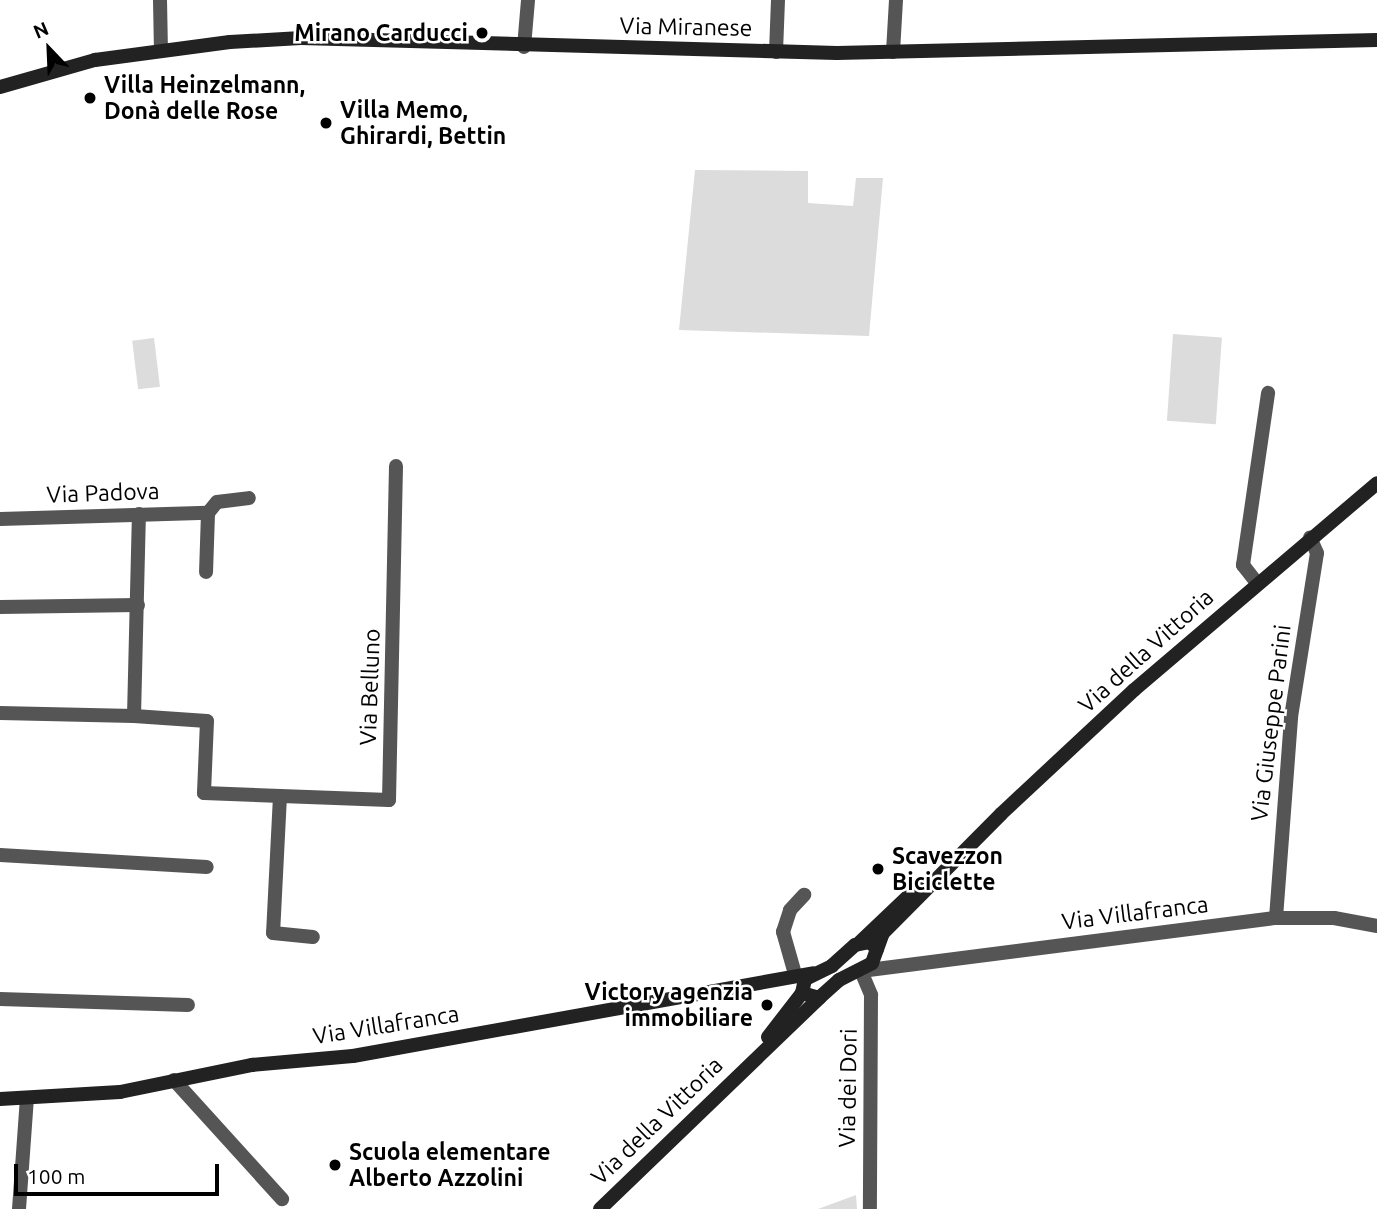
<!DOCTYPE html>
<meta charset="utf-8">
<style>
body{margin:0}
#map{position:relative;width:1377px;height:1209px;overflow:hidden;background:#fff;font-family:Ubuntu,sans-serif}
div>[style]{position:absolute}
.green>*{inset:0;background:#dcdcdc;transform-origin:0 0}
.street>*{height:14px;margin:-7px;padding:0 7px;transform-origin:7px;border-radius:7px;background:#555}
.secondary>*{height:14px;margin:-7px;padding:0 7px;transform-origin:7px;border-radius:7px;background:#222}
.dots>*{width:19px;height:19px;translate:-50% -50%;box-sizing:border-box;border:4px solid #fff;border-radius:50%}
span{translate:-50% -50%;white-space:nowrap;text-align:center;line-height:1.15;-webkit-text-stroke:5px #fff;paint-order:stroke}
.street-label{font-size:23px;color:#000}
.poi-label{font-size:23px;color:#000;font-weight:700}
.right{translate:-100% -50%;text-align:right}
.left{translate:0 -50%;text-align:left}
.north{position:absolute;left:14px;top:14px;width:70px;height:70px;-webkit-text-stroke:5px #fff;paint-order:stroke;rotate:337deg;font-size:19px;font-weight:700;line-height:28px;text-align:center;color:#000}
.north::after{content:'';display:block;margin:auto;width:24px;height:32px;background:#000;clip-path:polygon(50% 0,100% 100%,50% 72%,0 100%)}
.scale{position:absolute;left:14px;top:1164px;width:205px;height:32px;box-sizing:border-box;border:4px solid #000;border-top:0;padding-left:9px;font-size:21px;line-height:24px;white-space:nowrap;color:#000;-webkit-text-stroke:5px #fff;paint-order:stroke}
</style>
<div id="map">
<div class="green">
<div style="clip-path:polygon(695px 170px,808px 171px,808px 203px,853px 206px,856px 178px,883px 178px,869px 336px,679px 330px)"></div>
<div style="left:1173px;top:334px;width:49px;height:87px;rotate:4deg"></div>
<div style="left:154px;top:338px;width:49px;height:22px;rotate:83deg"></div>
<div style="clip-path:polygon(856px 1195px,857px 1209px,818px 1209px)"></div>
</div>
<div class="street">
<div style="left:160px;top:0;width:50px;rotate:88.9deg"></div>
<div style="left:524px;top:47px;width:47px;rotate:-85.1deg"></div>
<div style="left:776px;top:52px;width:52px;rotate:-87.8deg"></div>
<div style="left:893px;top:52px;width:52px;rotate:-86.7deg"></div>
<div style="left:208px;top:513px;width:14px;rotate:-51deg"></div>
<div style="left:217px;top:502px;width:32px;rotate:-7deg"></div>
<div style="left:0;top:519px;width:208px;rotate:-1.7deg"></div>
<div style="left:208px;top:513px;width:59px;rotate:91.9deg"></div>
<div style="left:1257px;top:583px;width:23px;rotate:-128deg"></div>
<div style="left:1243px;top:565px;width:174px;rotate:-81.7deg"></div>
<div style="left:0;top:607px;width:138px;rotate:-0.8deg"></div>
<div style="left:0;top:713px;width:134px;rotate:1.3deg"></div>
<div style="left:134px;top:716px;width:202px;rotate:-88.6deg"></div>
<div style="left:134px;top:716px;width:73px;rotate:3.9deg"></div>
<div style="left:207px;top:721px;width:72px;rotate:92.4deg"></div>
<div style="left:204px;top:793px;width:185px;rotate:2.2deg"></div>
<div style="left:389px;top:800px;width:334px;rotate:-88.8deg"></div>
<div style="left:280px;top:796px;width:137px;rotate:92.9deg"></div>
<div style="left:273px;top:933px;width:40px;rotate:5.7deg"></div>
<div style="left:0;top:855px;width:207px;rotate:3.3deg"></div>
<div style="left:1276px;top:918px;width:202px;rotate:-85.7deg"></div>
<div style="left:1291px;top:717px;width:166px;rotate:-81deg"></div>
<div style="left:1317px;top:553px;width:17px;rotate:-114deg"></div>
<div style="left:861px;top:971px;width:418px;rotate:-7.3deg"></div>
<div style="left:1276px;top:918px;width:58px"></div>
<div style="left:1334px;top:918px;width:44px;rotate:10.5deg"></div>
<div style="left:861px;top:971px;width:26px;rotate:67deg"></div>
<div style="left:871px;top:995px;width:214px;rotate:90.3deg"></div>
<div style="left:795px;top:974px;width:44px;rotate:-105.9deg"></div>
<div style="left:783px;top:932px;width:23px;rotate:-72deg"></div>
<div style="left:790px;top:910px;width:21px;rotate:-47deg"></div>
<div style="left:0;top:999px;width:188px;rotate:1.8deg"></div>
<div style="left:174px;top:1080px;width:161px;rotate:47.8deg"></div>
<div style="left:19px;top:1209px;width:111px;rotate:-85.9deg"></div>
</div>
<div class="secondary">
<div style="left:0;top:87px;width:99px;rotate:-15.9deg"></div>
<div style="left:95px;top:60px;width:136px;rotate:-7.6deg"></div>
<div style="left:230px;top:42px;width:71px;rotate:-3.2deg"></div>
<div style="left:301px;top:38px;width:536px;rotate:1.6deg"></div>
<div style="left:837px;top:53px;width:540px;rotate:-1.38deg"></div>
<div style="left:860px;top:942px;width:83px;rotate:-43.5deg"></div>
<div style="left:877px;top:949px;width:10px;rotate:-135deg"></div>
<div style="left:870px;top:942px;width:15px;rotate:169deg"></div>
<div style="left:855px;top:945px;width:31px;rotate:138deg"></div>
<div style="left:832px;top:966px;width:30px;rotate:154deg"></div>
<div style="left:805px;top:979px;width:14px;rotate:102deg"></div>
<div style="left:802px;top:993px;width:18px;rotate:16deg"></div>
<div style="left:819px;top:998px;width:27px;rotate:-42deg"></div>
<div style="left:839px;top:980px;width:37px;rotate:-27deg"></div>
<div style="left:872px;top:963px;width:32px;rotate:-70deg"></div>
<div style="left:883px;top:933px;width:168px;rotate:-45.2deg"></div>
<div style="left:1001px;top:814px;width:182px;rotate:-43deg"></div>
<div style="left:1134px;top:690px;width:319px;rotate:-40.4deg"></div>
<div style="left:768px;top:1037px;width:56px;rotate:-52.3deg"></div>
<div style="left:0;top:1099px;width:120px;rotate:-3.3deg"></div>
<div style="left:120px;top:1092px;width:135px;rotate:-11.6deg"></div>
<div style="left:252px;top:1065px;width:101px;rotate:-5.1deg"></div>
<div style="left:353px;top:1056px;width:467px;rotate:-10.2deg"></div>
<div style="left:600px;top:1209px;width:304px;rotate:-43.9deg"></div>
</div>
<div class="dots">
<div style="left:482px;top:33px;background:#000"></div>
<div style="left:90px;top:98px;background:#000"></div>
<div style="left:326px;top:123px;background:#000"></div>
<div style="left:878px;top:869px;background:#000"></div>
<div style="left:767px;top:1005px;background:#000"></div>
<div style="left:335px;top:1165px;background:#000"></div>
</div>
<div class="street-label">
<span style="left:686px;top:27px;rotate:1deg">Via Miranese</span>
<span style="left:103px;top:493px;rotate:-2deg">Via Padova</span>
<span style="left:1146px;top:651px;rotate:-42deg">Via della Vittoria</span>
<span style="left:370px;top:687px;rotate:-88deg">Via Belluno</span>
<span style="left:1271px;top:723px;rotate:-83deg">Via Giuseppe Parini</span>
<span style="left:1135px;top:913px;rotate:-7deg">Via Villafranca</span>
<span style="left:386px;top:1025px;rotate:-9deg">Via Villafranca</span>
<span style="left:848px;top:1088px;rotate:-89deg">Via dei Dori</span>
<span style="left:657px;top:1121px;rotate:-44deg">Via della Vittoria</span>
</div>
<div class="poi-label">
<span class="right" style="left:468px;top:33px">Mirano Carducci</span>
<span class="left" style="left:104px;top:98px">Villa Heinzelmann,<br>Donà delle Rose</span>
<span class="left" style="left:340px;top:123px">Villa Memo,<br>Ghirardi, Bettin</span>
<span class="left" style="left:892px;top:869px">Scavezzon<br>Biciclette</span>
<span class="right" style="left:753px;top:1005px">Victory agenzia<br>immobiliare</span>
<span class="left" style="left:349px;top:1165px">Scuola elementare<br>Alberto Azzolini</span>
</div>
<div class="north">N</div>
<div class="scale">100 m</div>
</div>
